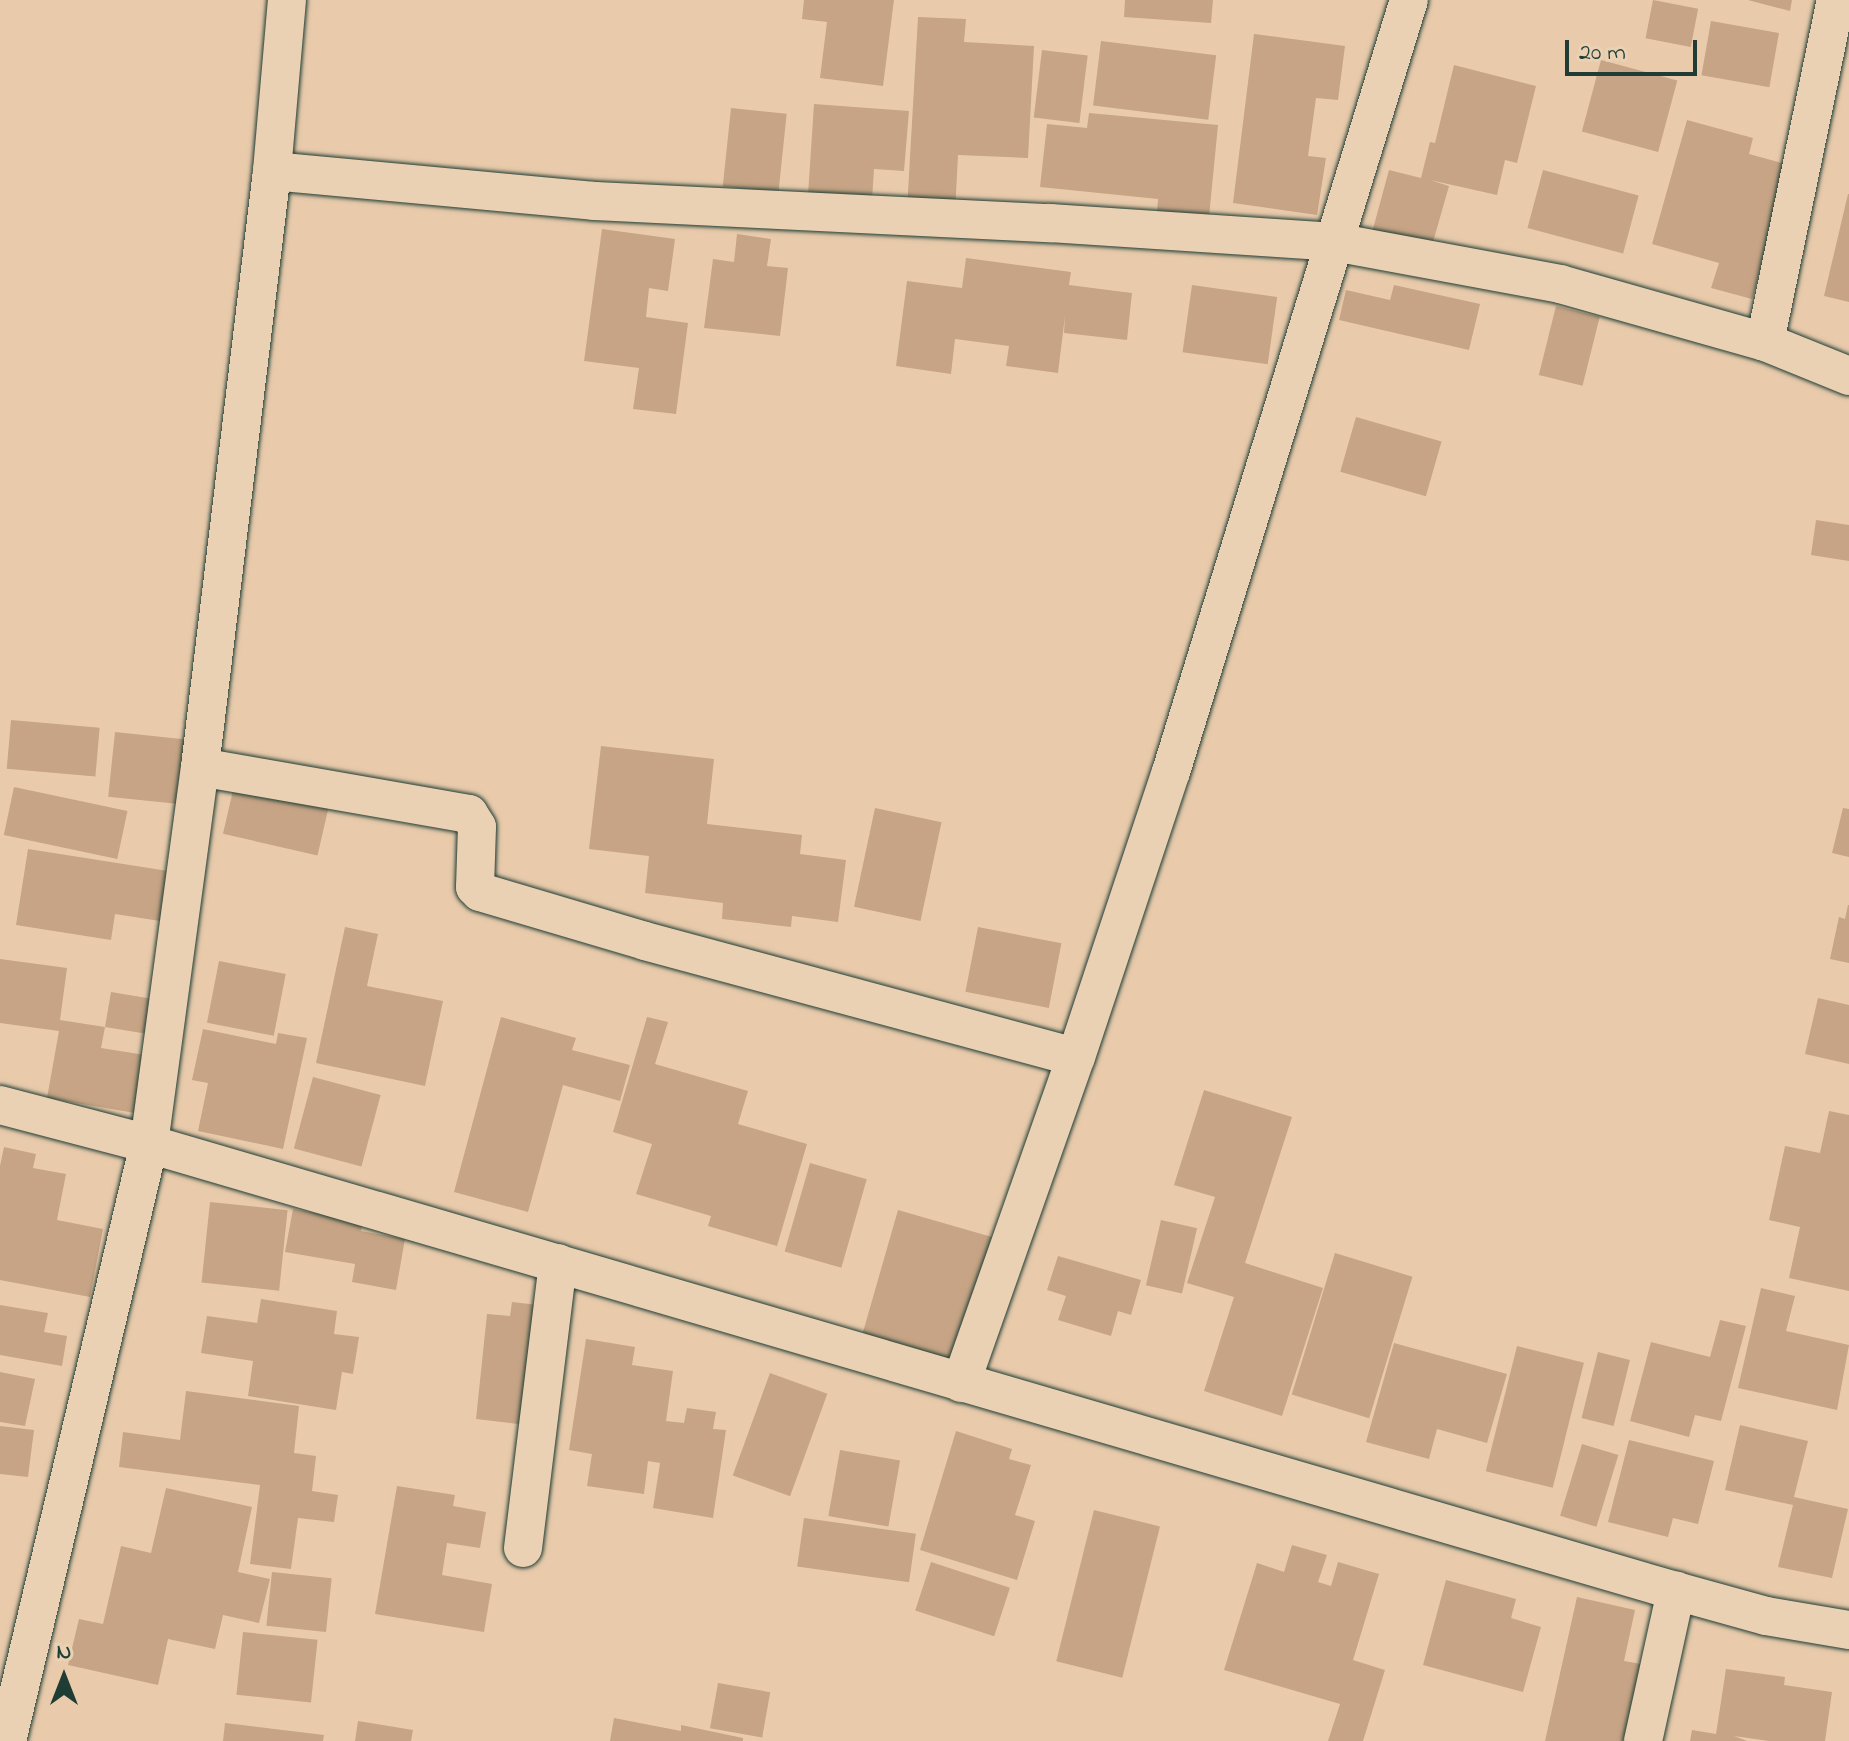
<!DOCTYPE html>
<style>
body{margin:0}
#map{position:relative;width:1849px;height:1741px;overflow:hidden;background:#e9cbac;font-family:"Indie Flower",sans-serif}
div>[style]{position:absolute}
.building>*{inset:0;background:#c6a485;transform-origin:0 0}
.roads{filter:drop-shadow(0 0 2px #1f3d34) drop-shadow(0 0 2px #1f3d34)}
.street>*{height:38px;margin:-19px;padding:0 19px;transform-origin:19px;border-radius:19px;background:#ebd1b3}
span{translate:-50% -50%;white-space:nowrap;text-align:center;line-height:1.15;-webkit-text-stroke:6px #ebd1b3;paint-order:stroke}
.north{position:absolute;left:24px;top:1637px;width:80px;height:80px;-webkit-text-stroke:6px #ebd1b3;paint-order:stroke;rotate:0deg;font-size:22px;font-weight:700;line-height:32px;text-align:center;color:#1f3d34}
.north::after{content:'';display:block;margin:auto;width:28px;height:36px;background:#1f3d34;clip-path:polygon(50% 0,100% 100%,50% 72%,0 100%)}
.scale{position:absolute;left:1565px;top:40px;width:132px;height:36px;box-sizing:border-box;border:4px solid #1f3d34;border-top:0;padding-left:10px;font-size:24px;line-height:28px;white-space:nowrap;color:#1f3d34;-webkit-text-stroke:6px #ebd1b3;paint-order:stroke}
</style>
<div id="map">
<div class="building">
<div style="clip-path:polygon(804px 0,894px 0,883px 86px,820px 78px,827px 22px,802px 19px)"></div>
<div style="clip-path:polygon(1125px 0,1213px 0,1211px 23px,1124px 17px)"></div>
<div style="left:1653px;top:0;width:46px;height:39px;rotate:11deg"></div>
<div style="clip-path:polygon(1748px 0,1792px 0,1790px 11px)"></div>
<div style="clip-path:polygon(918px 17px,966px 19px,964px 42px,1034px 46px,1028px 158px,958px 155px,955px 213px,907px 210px)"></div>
<div style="left:1711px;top:21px;width:69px;height:55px;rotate:10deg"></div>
<div style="clip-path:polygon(1254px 34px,1345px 46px,1338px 100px,1316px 98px,1308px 156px,1326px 158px,1317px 215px,1233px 203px)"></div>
<div style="left:1101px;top:41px;width:116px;height:65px;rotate:7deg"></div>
<div style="left:1042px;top:50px;width:46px;height:68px;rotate:7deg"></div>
<div style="left:1601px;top:60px;width:79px;height:74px;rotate:15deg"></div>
<div style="clip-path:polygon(1454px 65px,1536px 86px,1517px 163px,1505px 160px,1497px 195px,1430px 180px,1449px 186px,1429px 256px,1370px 240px,1389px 170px,1421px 178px,1430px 142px,1435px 143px)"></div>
<div style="clip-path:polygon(814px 104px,909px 111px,904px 171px,874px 169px,872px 200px,808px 195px)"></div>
<div style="left:731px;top:108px;width:56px;height:79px;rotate:6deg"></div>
<div style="clip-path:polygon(1089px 113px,1218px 125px,1209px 217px,1157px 212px,1158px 199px,1040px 187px,1047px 124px,1087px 128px)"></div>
<div style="clip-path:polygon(1687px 120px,1753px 138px,1749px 154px,1789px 165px,1752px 299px,1711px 288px,1719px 263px,1652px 244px)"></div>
<div style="left:1543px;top:170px;width:99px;height:60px;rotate:15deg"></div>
<div style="clip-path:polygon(1848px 194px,1849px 194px,1849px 302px,1824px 296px)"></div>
<div style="clip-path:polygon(602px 229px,675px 239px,668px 291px,649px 288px,646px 317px,688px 323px,676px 414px,633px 409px,639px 368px,584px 361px)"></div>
<div style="clip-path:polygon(737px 234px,771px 239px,767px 266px,788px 268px,780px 336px,704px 328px,713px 259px,734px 262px)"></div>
<div style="clip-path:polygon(966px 258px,1071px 272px,1069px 285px,1132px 293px,1127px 340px,1064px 333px,1065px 316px,1058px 373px,1006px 366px,1009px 346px,955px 339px,951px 374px,896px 366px,907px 281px,962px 288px)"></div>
<div style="left:1192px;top:285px;width:86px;height:68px;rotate:8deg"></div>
<div style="clip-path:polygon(1394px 285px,1480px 304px,1469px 350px,1339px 320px,1346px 290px,1390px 300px)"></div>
<div style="left:1556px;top:306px;width:45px;height:71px;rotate:14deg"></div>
<div style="left:1356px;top:417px;width:89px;height:57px;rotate:16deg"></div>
<div style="clip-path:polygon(1816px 520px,1849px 525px,1849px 561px,1811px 555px)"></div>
<div style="left:11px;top:720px;width:89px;height:49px;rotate:5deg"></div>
<div style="left:115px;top:732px;width:81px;height:65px;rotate:6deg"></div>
<div style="clip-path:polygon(601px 746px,714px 759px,707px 824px,802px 835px,800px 854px,846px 860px,838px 922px,792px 916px,791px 927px,722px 919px,723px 903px,645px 893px,649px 856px,589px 849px)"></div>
<div style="left:234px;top:786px;width:97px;height:49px;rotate:13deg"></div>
<div style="left:14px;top:787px;width:116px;height:49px;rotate:12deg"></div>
<div style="left:875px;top:808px;width:68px;height:101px;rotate:12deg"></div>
<div style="clip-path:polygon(1843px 808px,1849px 809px,1849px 857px,1832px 853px)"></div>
<div style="clip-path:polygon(28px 849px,168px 871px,160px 921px,115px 914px,111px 940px,16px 925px)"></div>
<div style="clip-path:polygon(1848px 905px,1849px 905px,1849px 963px,1830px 959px,1839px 917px,1845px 919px)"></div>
<div style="clip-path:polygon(345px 927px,378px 934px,367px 986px,443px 1001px,425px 1086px,316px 1063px)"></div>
<div style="left:978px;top:927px;width:85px;height:66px;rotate:11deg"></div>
<div style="clip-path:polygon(0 959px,67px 968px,60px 1020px,105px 1027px,111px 992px,165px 1001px,160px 1036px,105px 1027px,101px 1048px,145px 1055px,135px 1113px,47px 1098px,59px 1031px,0 1023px)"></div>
<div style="left:219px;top:961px;width:68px;height:63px;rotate:11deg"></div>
<div style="clip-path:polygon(1818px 998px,1849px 1005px,1849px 1064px,1805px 1054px)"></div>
<div style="clip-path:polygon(501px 1017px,576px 1038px,572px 1050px,630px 1065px,620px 1101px,563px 1085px,528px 1212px,454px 1192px)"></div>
<div style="clip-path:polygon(647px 1017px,668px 1022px,655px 1064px,748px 1091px,738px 1124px,807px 1144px,777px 1246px,708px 1226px,711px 1216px,636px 1194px,652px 1144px,613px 1132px)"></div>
<div style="clip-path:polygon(203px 1029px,276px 1044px,278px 1033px,307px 1038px,283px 1149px,198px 1131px,208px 1083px,192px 1080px)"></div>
<div style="left:313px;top:1077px;width:70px;height:74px;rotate:15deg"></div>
<div style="clip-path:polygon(1204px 1090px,1292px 1117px,1245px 1263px,1323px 1288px,1282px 1416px,1204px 1391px,1234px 1297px,1187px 1283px,1215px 1197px,1174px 1185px)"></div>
<div style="clip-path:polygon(1829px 1111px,1849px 1115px,1849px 1291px,1789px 1278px,1800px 1227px,1769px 1220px,1785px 1146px,1820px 1153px)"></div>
<div style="clip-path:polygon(4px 1147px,36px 1154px,33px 1168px,66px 1174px,57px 1220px,103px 1229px,90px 1297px,0 1280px,0 1166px)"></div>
<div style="left:810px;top:1163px;width:59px;height:92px;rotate:16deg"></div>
<div style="left:210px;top:1202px;width:78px;height:81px;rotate:6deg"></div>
<div style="clip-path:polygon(293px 1209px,363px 1222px,361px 1231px,405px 1239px,396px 1290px,352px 1282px,355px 1264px,285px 1252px)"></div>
<div style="left:898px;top:1210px;width:104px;height:130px;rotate:16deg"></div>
<div style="left:1161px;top:1220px;width:37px;height:67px;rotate:13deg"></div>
<div style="left:1335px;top:1253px;width:81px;height:148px;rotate:17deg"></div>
<div style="clip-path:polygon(1058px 1256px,1141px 1280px,1131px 1315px,1118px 1311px,1111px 1336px,1058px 1320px,1066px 1296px,1047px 1290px)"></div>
<div style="clip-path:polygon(1761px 1288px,1795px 1296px,1786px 1331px,1849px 1345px,1837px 1410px,1738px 1388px)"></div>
<div style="clip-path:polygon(261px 1299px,337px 1311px,334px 1334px,359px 1337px,353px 1374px,342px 1372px,336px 1410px,248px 1396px,253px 1361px,201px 1353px,207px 1316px,257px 1323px)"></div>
<div style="clip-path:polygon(512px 1302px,547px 1306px,534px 1426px,476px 1419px,487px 1314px,510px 1316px)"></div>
<div style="clip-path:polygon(0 1305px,48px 1313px,44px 1332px,67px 1336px,62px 1366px,0 1355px)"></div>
<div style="clip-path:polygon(1720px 1320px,1746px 1326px,1721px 1421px,1695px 1415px,1689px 1437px,1630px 1421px,1651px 1342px,1710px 1357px)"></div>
<div style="clip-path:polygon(586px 1339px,635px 1347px,632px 1365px,673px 1371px,666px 1421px,684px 1423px,687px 1408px,716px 1412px,713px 1429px,726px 1430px,713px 1518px,653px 1508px,660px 1463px,648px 1461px,644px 1494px,587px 1486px,592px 1454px,569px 1450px)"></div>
<div style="clip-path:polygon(1394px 1343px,1507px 1374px,1487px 1443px,1437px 1429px,1429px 1459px,1366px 1442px)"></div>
<div style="left:1517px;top:1346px;width:69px;height:129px;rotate:14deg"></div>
<div style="left:1598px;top:1352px;width:33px;height:68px;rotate:14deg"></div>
<div style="clip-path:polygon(0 1372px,35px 1379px,25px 1426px,0 1422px)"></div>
<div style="left:770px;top:1373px;width:61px;height:109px;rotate:20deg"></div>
<div style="clip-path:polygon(186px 1391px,299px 1406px,294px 1453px,316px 1456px,312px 1491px,338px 1495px,334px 1522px,298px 1518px,291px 1569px,250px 1564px,260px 1485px,119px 1467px,123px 1432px,180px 1440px)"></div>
<div style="clip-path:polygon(1740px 1425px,1808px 1441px,1794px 1497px,1848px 1509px,1832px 1578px,1778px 1567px,1793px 1505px,1725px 1490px)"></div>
<div style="clip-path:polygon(0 1426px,34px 1430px,28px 1477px,0 1474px)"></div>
<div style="clip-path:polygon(956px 1431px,1012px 1449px,1009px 1459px,1031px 1465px,1015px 1515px,1035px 1521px,1017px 1580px,920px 1550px)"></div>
<div style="clip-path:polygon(1629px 1440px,1714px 1461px,1698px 1524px,1673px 1518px,1668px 1537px,1608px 1522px)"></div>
<div style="left:1582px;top:1444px;width:38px;height:75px;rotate:17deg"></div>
<div style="left:840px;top:1450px;width:61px;height:67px;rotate:10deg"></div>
<div style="clip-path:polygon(397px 1486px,455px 1495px,453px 1506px,486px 1512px,480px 1548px,447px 1543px,442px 1575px,492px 1584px,484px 1632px,375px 1614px)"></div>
<div style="clip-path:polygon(166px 1488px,252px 1507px,238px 1572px,270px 1579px,259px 1623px,223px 1615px,215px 1649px,168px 1639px,158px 1685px,68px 1665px,79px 1619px,103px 1624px,121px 1546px,151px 1553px)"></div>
<div style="left:1094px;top:1510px;width:68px;height:156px;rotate:14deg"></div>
<div style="left:804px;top:1518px;width:113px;height:49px;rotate:8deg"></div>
<div style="clip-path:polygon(1292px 1545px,1327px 1555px,1318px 1582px,1331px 1586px,1338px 1562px,1379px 1574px,1353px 1660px,1385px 1670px,1363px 1741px,1328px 1741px,1340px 1704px,1224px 1670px,1257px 1563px,1284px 1572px)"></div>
<div style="left:931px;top:1562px;width:83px;height:51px;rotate:18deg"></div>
<div style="left:272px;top:1572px;width:60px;height:54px;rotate:6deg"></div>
<div style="clip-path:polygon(1446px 1580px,1516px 1599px,1511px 1618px,1541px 1627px,1523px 1692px,1423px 1665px)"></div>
<div style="clip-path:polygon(1577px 1597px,1635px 1610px,1624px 1661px,1641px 1664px,1624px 1741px,1545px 1741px)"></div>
<div style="left:243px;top:1632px;width:75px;height:63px;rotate:6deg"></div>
<div style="clip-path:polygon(1726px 1669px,1785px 1677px,1784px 1685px,1832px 1692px,1825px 1741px,1769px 1741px,1734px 1736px,1747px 1741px,1690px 1741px,1692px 1730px,1716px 1734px)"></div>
<div style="left:718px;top:1683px;width:53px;height:46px;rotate:10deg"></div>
<div style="clip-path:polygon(614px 1718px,681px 1731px,681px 1725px,743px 1738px,743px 1741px,610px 1741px)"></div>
<div style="clip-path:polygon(358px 1721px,413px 1730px,411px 1741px,355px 1741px)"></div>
<div style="clip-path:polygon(225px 1723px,324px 1735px,323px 1741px,223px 1741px)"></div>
</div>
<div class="roads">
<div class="street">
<div style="left:272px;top:171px;width:323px;rotate:5.3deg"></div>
<div style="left:594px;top:201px;width:457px;rotate:2.8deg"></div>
<div style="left:1050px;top:223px;width:285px;rotate:3.8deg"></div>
<div style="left:1334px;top:242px;width:230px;rotate:10.5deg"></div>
<div style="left:1560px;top:284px;width:213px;rotate:15.8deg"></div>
<div style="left:1765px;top:342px;width:91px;rotate:22deg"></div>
<div style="left:1765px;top:342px;width:349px;rotate:-78.3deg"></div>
<div style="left:200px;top:767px;width:273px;rotate:9.9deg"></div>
<div style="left:469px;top:814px;width:15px;rotate:58deg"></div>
<div style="left:477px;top:827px;width:60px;rotate:91.9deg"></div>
<div style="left:475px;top:887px;width:7px;rotate:45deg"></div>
<div style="left:480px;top:892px;width:172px;rotate:16.5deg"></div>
<div style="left:645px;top:941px;width:446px;rotate:15.1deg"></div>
<div style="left:0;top:1105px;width:154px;rotate:14.7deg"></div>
<div style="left:149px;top:1144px;width:1591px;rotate:16.32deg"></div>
<div style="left:1676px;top:1591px;width:93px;rotate:15.5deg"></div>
<div style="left:1766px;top:1616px;width:84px;rotate:9.6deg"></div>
<div style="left:961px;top:1383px;width:346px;rotate:-70.6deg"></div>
<div style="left:1076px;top:1057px;width:300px;rotate:-71.6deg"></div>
<div style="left:1171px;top:772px;width:808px;rotate:-72.87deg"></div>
<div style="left:523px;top:1548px;width:287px;rotate:-83deg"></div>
<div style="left:7px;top:1741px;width:614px;rotate:-76.62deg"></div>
<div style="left:149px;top:1144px;width:380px;rotate:-82.3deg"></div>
<div style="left:200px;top:767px;width:600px;rotate:-83.11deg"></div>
<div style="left:272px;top:171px;width:172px;rotate:-85deg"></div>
<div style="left:1643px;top:1741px;width:154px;rotate:-77.6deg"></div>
</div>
</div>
<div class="north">N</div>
<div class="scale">20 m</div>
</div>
